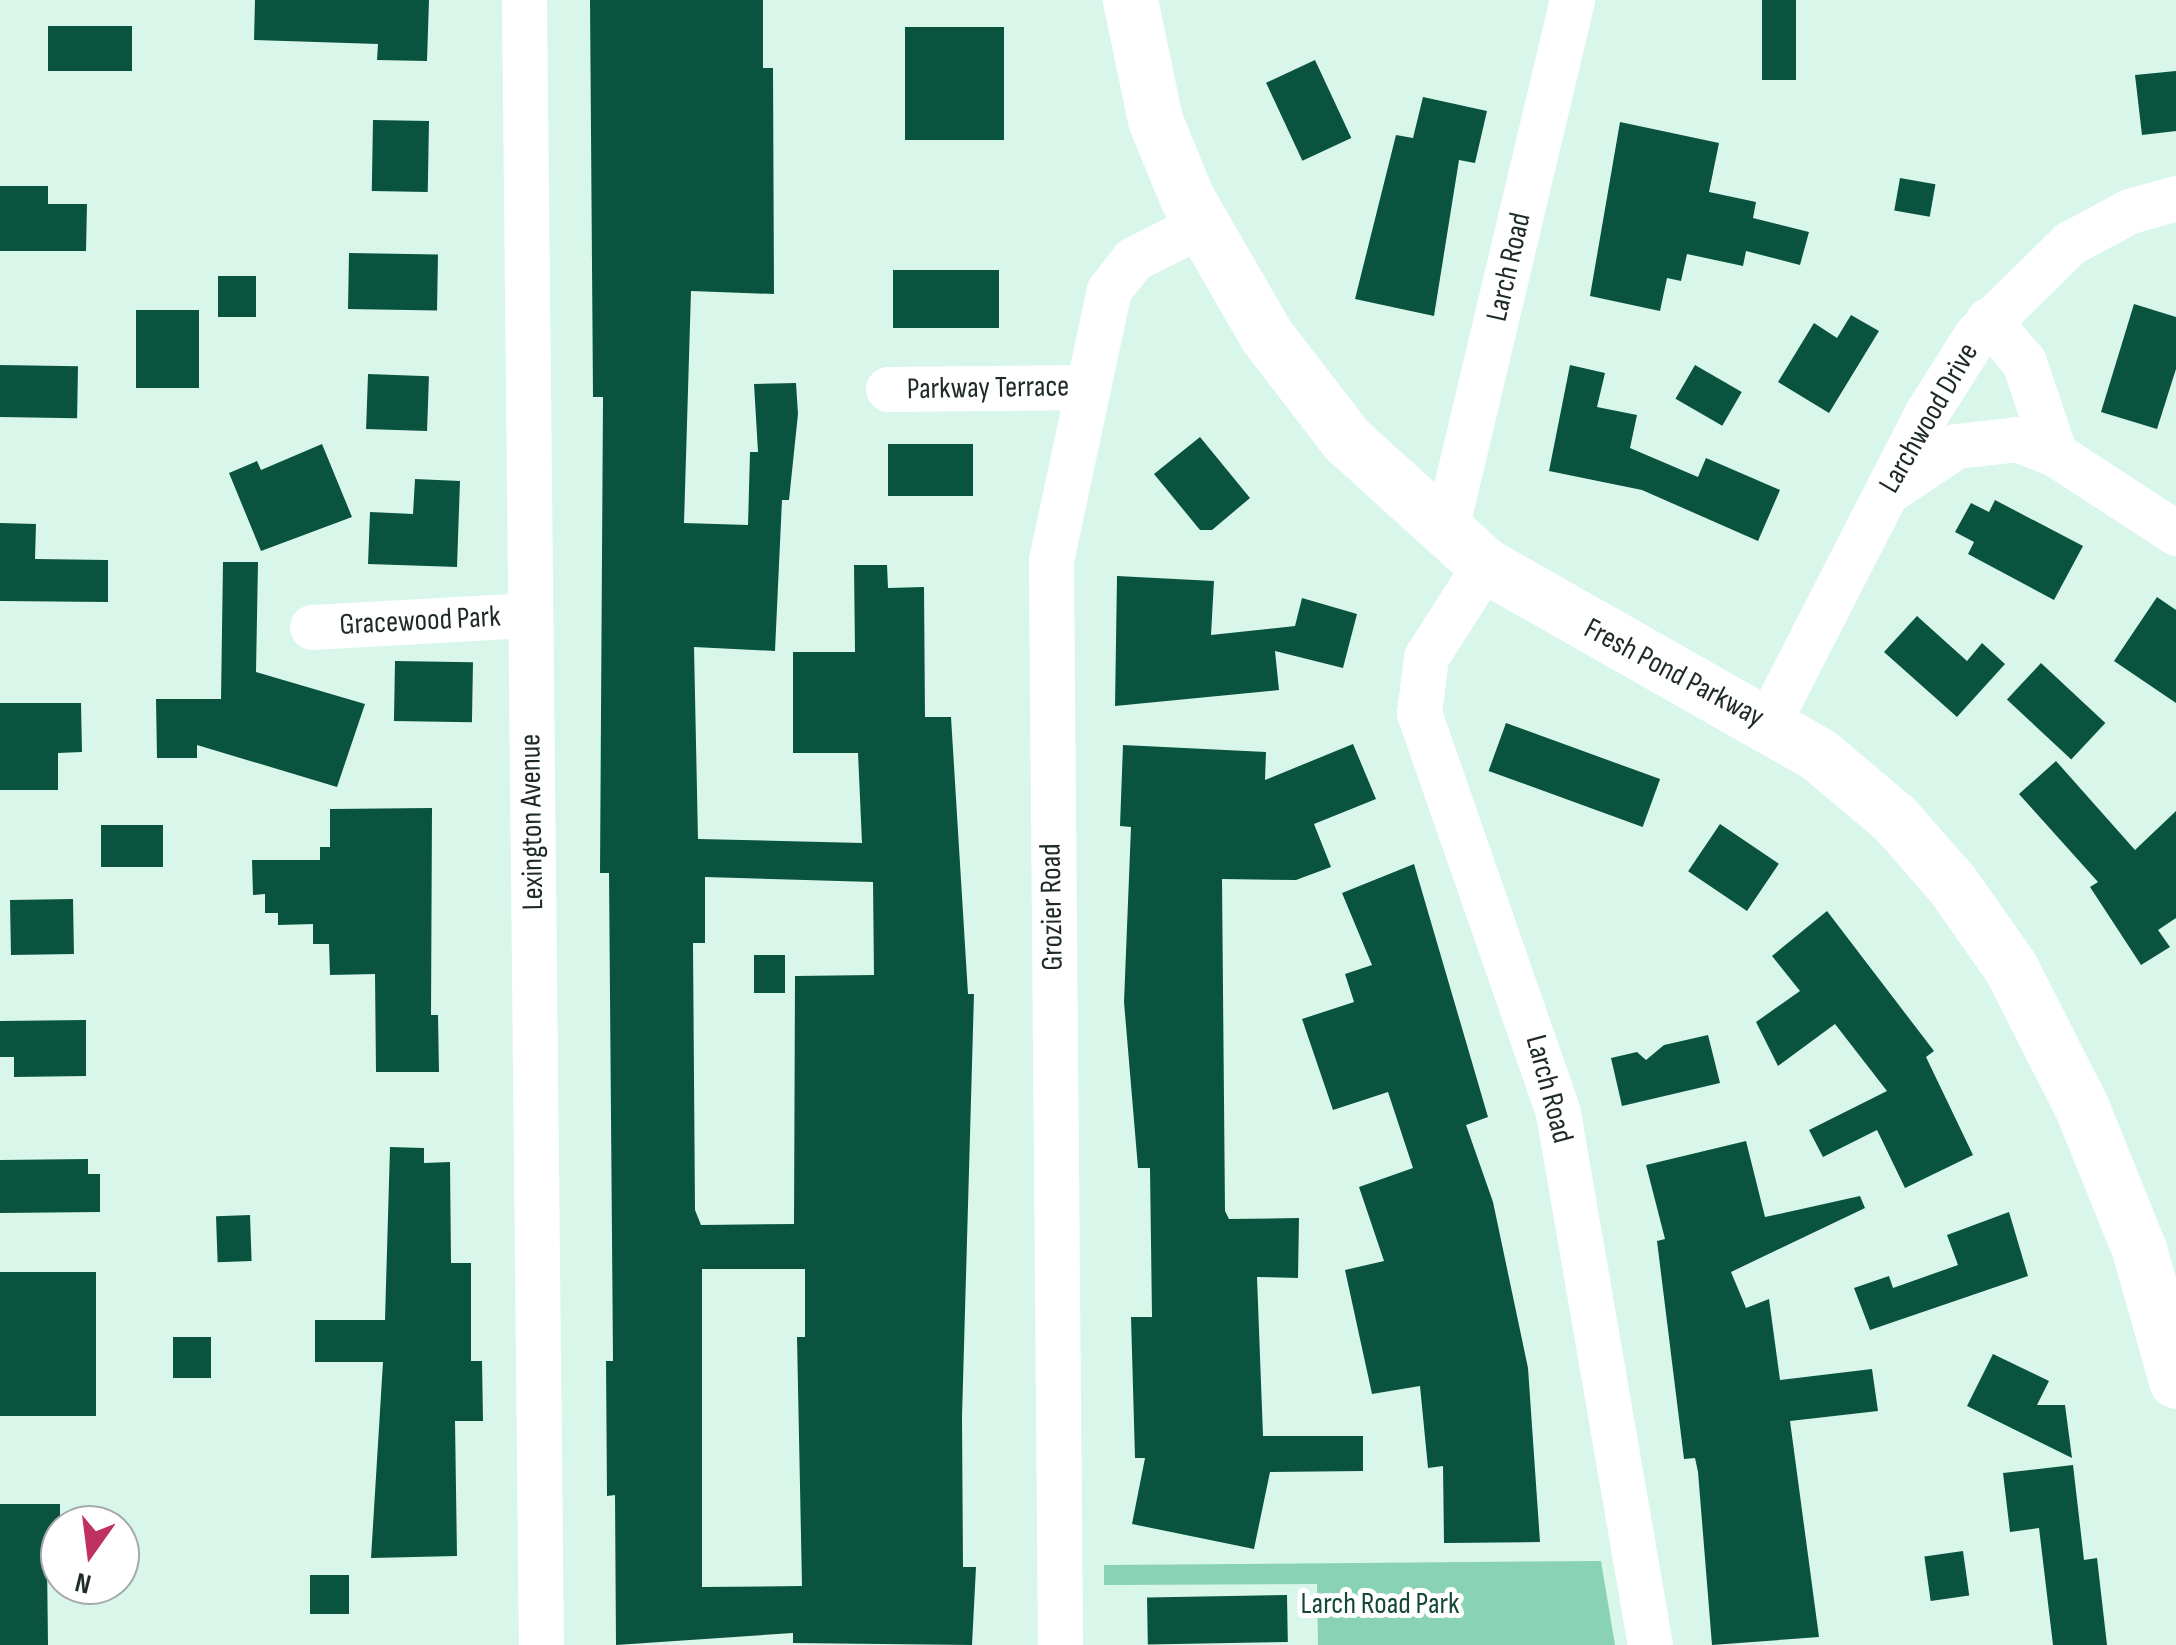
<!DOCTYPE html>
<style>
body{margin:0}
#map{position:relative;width:2176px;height:1645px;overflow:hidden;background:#d8f7ea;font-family:"Sofia Sans Condensed",sans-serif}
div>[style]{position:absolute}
.green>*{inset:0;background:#8ad2b6}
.building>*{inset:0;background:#0a543f;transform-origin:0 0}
.street>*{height:45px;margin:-22.5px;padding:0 22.5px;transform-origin:22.5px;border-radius:22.5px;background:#fff}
.highway>*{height:55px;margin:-27.5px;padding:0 27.5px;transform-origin:27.5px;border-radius:27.5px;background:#fff}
span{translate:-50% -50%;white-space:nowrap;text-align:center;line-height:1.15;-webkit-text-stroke:10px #fff;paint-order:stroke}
.street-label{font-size:30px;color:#1e2a25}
.park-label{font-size:30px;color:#134837}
.north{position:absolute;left:40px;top:1505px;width:100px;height:100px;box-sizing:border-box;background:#fff;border:2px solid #a5aaa8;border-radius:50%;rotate:194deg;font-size:28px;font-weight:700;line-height:40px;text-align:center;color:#1e2a25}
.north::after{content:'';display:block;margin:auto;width:35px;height:45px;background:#bf315f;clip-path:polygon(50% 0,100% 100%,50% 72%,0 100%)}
</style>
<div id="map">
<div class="green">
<div style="clip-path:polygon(1601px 1561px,1615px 1645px,1318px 1645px,1317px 1584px,1104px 1585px,1104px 1565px)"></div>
</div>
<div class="building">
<div style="clip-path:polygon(255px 0,429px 0,427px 61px,377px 60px,378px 44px,254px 40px)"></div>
<div style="clip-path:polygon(evenodd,590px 0,763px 0,763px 68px,773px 68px,774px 294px,691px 291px,684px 523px,748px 525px,750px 452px,758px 452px,754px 384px,796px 383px,798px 414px,789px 500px,782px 500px,775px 651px,694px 647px,698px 839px,862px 843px,858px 753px,793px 753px,793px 652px,855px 652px,854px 565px,887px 565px,888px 588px,924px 587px,925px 717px,951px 717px,968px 994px,974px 994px,962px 1417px,963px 1567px,976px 1567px,972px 1645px,793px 1643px,793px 1633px,616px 1645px,615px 1495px,607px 1496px,606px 1361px,613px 1361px,609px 873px,600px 873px,603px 397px,593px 397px,590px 0,705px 877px,873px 882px,874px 975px,795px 976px,794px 1224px,701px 1225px,695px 1210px,693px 943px,705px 943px,705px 877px,590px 0,702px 1269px,805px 1269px,805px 1337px,797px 1337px,802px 1586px,702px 1587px,702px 1269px)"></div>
<div style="left:1762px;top:0;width:34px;height:80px"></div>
<div style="left:48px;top:26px;width:84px;height:45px"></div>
<div style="left:1004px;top:27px;width:113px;height:99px;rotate:90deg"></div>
<div style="left:1315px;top:60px;width:86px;height:54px;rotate:65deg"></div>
<div style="clip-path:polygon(2176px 71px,2176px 131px,2142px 135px,2135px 75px)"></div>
<div style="clip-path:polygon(1423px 97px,1487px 111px,1475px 163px,1459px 160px,1434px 316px,1355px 299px,1396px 135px,1413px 138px)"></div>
<div style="left:373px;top:120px;width:56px;height:71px;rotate:1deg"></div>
<div style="clip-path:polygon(1620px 122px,1719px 143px,1709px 192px,1756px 202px,1753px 218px,1809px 232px,1800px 265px,1746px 251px,1743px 266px,1687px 254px,1681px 281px,1667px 278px,1660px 311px,1590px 296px)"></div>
<div style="left:1900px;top:178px;width:36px;height:33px;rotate:10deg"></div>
<div style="clip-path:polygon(0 186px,48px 186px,48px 204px,87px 204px,86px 251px,0 251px)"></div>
<div style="left:349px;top:253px;width:89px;height:56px;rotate:1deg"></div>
<div style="left:999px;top:270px;width:58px;height:106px;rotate:90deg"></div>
<div style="left:218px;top:276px;width:38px;height:41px"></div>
<div style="clip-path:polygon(2134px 304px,2176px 317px,2176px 369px,2157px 429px,2101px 412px)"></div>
<div style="left:136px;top:310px;width:63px;height:78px"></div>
<div style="clip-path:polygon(1851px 315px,1879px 331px,1829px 413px,1778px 382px,1814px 323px,1837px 338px)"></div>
<div style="left:0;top:365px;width:78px;height:52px;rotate:1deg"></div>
<div style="clip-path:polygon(1570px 365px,1605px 373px,1597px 407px,1637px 415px,1630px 448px,1698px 477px,1706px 458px,1780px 490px,1758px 541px,1642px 490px,1549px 471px)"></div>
<div style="left:1695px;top:365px;width:54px;height:39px;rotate:30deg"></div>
<div style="left:368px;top:374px;width:61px;height:55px;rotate:2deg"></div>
<div style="clip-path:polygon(1200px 437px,1250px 498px,1212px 530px,1200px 530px,1154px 474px)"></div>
<div style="clip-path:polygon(322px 444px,352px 517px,261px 551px,229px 473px,257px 461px,261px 470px)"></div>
<div style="left:973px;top:444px;width:52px;height:85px;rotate:90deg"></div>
<div style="clip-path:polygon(415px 479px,460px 481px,457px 567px,368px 564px,370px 512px,413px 514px)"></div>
<div style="clip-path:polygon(1995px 500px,2083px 546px,2054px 600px,1968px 554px,1974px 542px,1955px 532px,1971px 503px,1989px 512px)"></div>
<div style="clip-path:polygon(0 523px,36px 524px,35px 559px,108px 560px,108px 602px,0 601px)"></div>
<div style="clip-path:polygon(223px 562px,258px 562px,256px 672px,365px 704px,337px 787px,197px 745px,197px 758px,157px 758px,156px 699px,221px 699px)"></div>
<div style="clip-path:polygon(1117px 576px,1214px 581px,1211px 635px,1295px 626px,1302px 598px,1357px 614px,1343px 668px,1275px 651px,1279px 690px,1115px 706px)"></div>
<div style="clip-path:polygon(2157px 597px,2176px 610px,2176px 703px,2114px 661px)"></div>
<div style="clip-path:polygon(1917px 616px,1967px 661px,1982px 643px,2005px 664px,1957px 717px,1884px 652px)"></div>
<div style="left:395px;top:661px;width:78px;height:60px;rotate:1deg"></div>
<div style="left:2041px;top:663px;width:88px;height:50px;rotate:43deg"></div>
<div style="clip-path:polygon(0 703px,81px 703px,82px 752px,58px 753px,58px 790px,0 790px)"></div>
<div style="left:1506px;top:723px;width:164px;height:51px;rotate:20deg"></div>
<div style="clip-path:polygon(1353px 744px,1376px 799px,1314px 824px,1331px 867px,1296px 880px,1222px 879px,1225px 1211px,1229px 1219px,1299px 1218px,1298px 1278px,1257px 1277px,1263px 1436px,1363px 1436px,1363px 1471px,1270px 1472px,1254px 1549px,1132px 1524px,1145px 1458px,1135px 1458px,1131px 1317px,1152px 1317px,1150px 1168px,1138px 1168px,1124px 1002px,1131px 827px,1120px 826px,1123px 745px,1266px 752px,1265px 780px)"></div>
<div style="clip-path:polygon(2056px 761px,2135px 850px,2176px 811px,2176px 918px,2158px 930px,2170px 947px,2141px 965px,2090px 887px,2098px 882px,2019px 794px)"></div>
<div style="clip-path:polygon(432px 808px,431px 1015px,438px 1015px,439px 1072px,376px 1072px,375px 974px,330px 975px,329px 944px,313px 944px,313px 924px,278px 925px,278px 913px,265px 913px,265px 894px,253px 895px,252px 860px,320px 860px,320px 847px,330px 847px,330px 809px)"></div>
<div style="left:1720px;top:824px;width:71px;height:57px;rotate:34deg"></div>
<div style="left:163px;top:825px;width:42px;height:62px;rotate:90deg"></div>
<div style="clip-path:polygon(1414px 864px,1488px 1117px,1466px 1125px,1493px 1202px,1528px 1368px,1540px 1542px,1444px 1543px,1443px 1466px,1428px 1468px,1420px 1386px,1372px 1394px,1345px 1270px,1384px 1261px,1359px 1187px,1413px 1168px,1388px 1092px,1333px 1110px,1302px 1019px,1354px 1002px,1345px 974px,1372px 965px,1342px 893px)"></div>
<div style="left:73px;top:899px;width:55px;height:63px;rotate:89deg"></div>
<div style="clip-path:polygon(1827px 911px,1934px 1051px,1926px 1057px,1973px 1155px,1905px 1188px,1877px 1130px,1823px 1157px,1809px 1130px,1887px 1091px,1835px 1024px,1778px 1066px,1756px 1022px,1800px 991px,1772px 956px)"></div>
<div style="left:754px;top:955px;width:31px;height:38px"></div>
<div style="clip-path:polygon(86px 1020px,86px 1076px,14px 1077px,14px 1057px,0 1057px,0 1021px)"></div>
<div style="clip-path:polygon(1708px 1035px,1720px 1083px,1622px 1106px,1611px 1058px,1637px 1052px,1646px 1060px,1664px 1045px)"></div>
<div style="clip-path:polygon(1746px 1141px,1765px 1217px,1860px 1196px,1865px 1208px,1731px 1272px,1746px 1308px,1769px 1299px,1780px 1380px,1872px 1369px,1878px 1411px,1790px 1421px,1819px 1637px,1712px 1645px,1698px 1472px,1695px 1458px,1684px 1459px,1657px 1241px,1665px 1239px,1646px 1165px)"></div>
<div style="clip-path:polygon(390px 1147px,424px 1148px,424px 1163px,450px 1162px,451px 1263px,471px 1263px,471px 1361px,482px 1361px,483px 1421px,455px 1421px,457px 1556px,371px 1558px,383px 1362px,315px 1362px,315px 1320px,385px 1320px)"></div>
<div style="clip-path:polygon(88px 1159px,88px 1174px,100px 1174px,100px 1212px,0 1213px,0 1160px)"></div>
<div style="clip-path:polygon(2009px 1212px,2028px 1276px,1870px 1330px,1854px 1288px,1889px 1276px,1893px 1288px,1958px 1265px,1947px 1235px)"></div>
<div style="left:250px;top:1215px;width:46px;height:34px;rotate:88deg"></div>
<div style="left:96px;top:1272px;width:144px;height:96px;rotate:90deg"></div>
<div style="left:173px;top:1337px;width:38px;height:41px"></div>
<div style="clip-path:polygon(1993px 1354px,2049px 1381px,2037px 1405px,2065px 1405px,2072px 1458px,1967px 1406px)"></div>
<div style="clip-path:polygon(2073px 1465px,2084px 1560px,2097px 1558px,2107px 1645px,2053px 1645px,2039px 1528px,2010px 1532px,2003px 1473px)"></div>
<div style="clip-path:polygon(0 1504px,60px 1504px,60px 1561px,47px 1561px,48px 1645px,0 1645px)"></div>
<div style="left:1963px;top:1551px;width:45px;height:39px;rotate:82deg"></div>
<div style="left:349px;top:1575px;width:39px;height:39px;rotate:90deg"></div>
<div style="left:1287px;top:1595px;width:47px;height:140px;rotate:89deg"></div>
</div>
<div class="street">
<div style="left:524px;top:0;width:1645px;rotate:89.41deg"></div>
<div style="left:1988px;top:320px;width:55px;rotate:49.4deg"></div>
<div style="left:2024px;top:362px;width:97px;rotate:71.4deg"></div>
<div style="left:888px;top:389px;width:199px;rotate:-0.6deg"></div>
<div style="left:1893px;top:488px;width:76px;rotate:-33.7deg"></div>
<div style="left:1956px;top:446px;width:61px;rotate:-6.5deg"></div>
<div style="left:2017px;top:439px;width:41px;rotate:21.5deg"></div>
<div style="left:2055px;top:454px;width:145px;rotate:33.1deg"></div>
<div style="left:1445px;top:533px;width:548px;rotate:-76.6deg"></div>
<div style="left:1485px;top:565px;width:109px;rotate:122.7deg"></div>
<div style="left:1426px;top:657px;width:56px;rotate:97.1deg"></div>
<div style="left:1419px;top:713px;width:423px;rotate:70.8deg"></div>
<div style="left:1558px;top:1113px;width:540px;rotate:80.19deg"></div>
<div style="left:312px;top:627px;width:217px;rotate:-3.2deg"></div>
<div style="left:1769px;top:721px;width:345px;rotate:-62.9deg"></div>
<div style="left:1926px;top:414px;width:93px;rotate:-57.7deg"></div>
<div style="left:1976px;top:335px;width:132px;rotate:-44.4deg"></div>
<div style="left:2070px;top:243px;width:68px;rotate:-28.1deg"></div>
<div style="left:2130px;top:211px;width:48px;rotate:-15.8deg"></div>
<div style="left:1060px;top:1645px;width:1085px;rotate:-90.48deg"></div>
<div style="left:1051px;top:560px;width:276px;rotate:-77.9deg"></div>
<div style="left:1109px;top:290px;width:39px;rotate:-52deg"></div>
<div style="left:1133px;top:259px;width:76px;rotate:-26.6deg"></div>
</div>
<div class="highway">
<div style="left:1130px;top:0;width:123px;rotate:78.2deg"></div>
<div style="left:1155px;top:120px;width:84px;rotate:67.7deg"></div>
<div style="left:1187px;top:198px;width:158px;rotate:60deg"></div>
<div style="left:1266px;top:335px;width:133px;rotate:52.4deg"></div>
<div style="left:1347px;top:440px;width:186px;rotate:42.2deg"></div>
<div style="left:1485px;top:565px;width:384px;rotate:29.6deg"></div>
<div style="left:1819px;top:755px;width:99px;rotate:40.1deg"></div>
<div style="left:1895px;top:819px;width:86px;rotate:48.8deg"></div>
<div style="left:1952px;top:884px;width:103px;rotate:54.9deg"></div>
<div style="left:2011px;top:968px;width:157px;rotate:63.1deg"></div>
<div style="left:2082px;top:1108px;width:152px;rotate:68deg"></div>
<div style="left:2139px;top:1249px;width:137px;rotate:74.3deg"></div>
</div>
<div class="street-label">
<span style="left:1509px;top:267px;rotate:-77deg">Larch Road</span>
<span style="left:988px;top:388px;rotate:-1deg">Parkway Terrace</span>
<span style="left:1929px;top:418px;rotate:-60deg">Larchwood Drive</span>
<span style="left:420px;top:621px;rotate:-3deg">Gracewood Park</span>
<span style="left:1674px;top:673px;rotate:28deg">Fresh Pond Parkway</span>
<span style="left:532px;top:822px;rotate:-91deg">Lexington Avenue</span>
<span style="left:1052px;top:907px;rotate:-91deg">Grozier Road</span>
<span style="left:1549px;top:1089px;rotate:75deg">Larch Road</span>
</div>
<div class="park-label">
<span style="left:1380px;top:1604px">Larch Road Park</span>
</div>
<div class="north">N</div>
</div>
